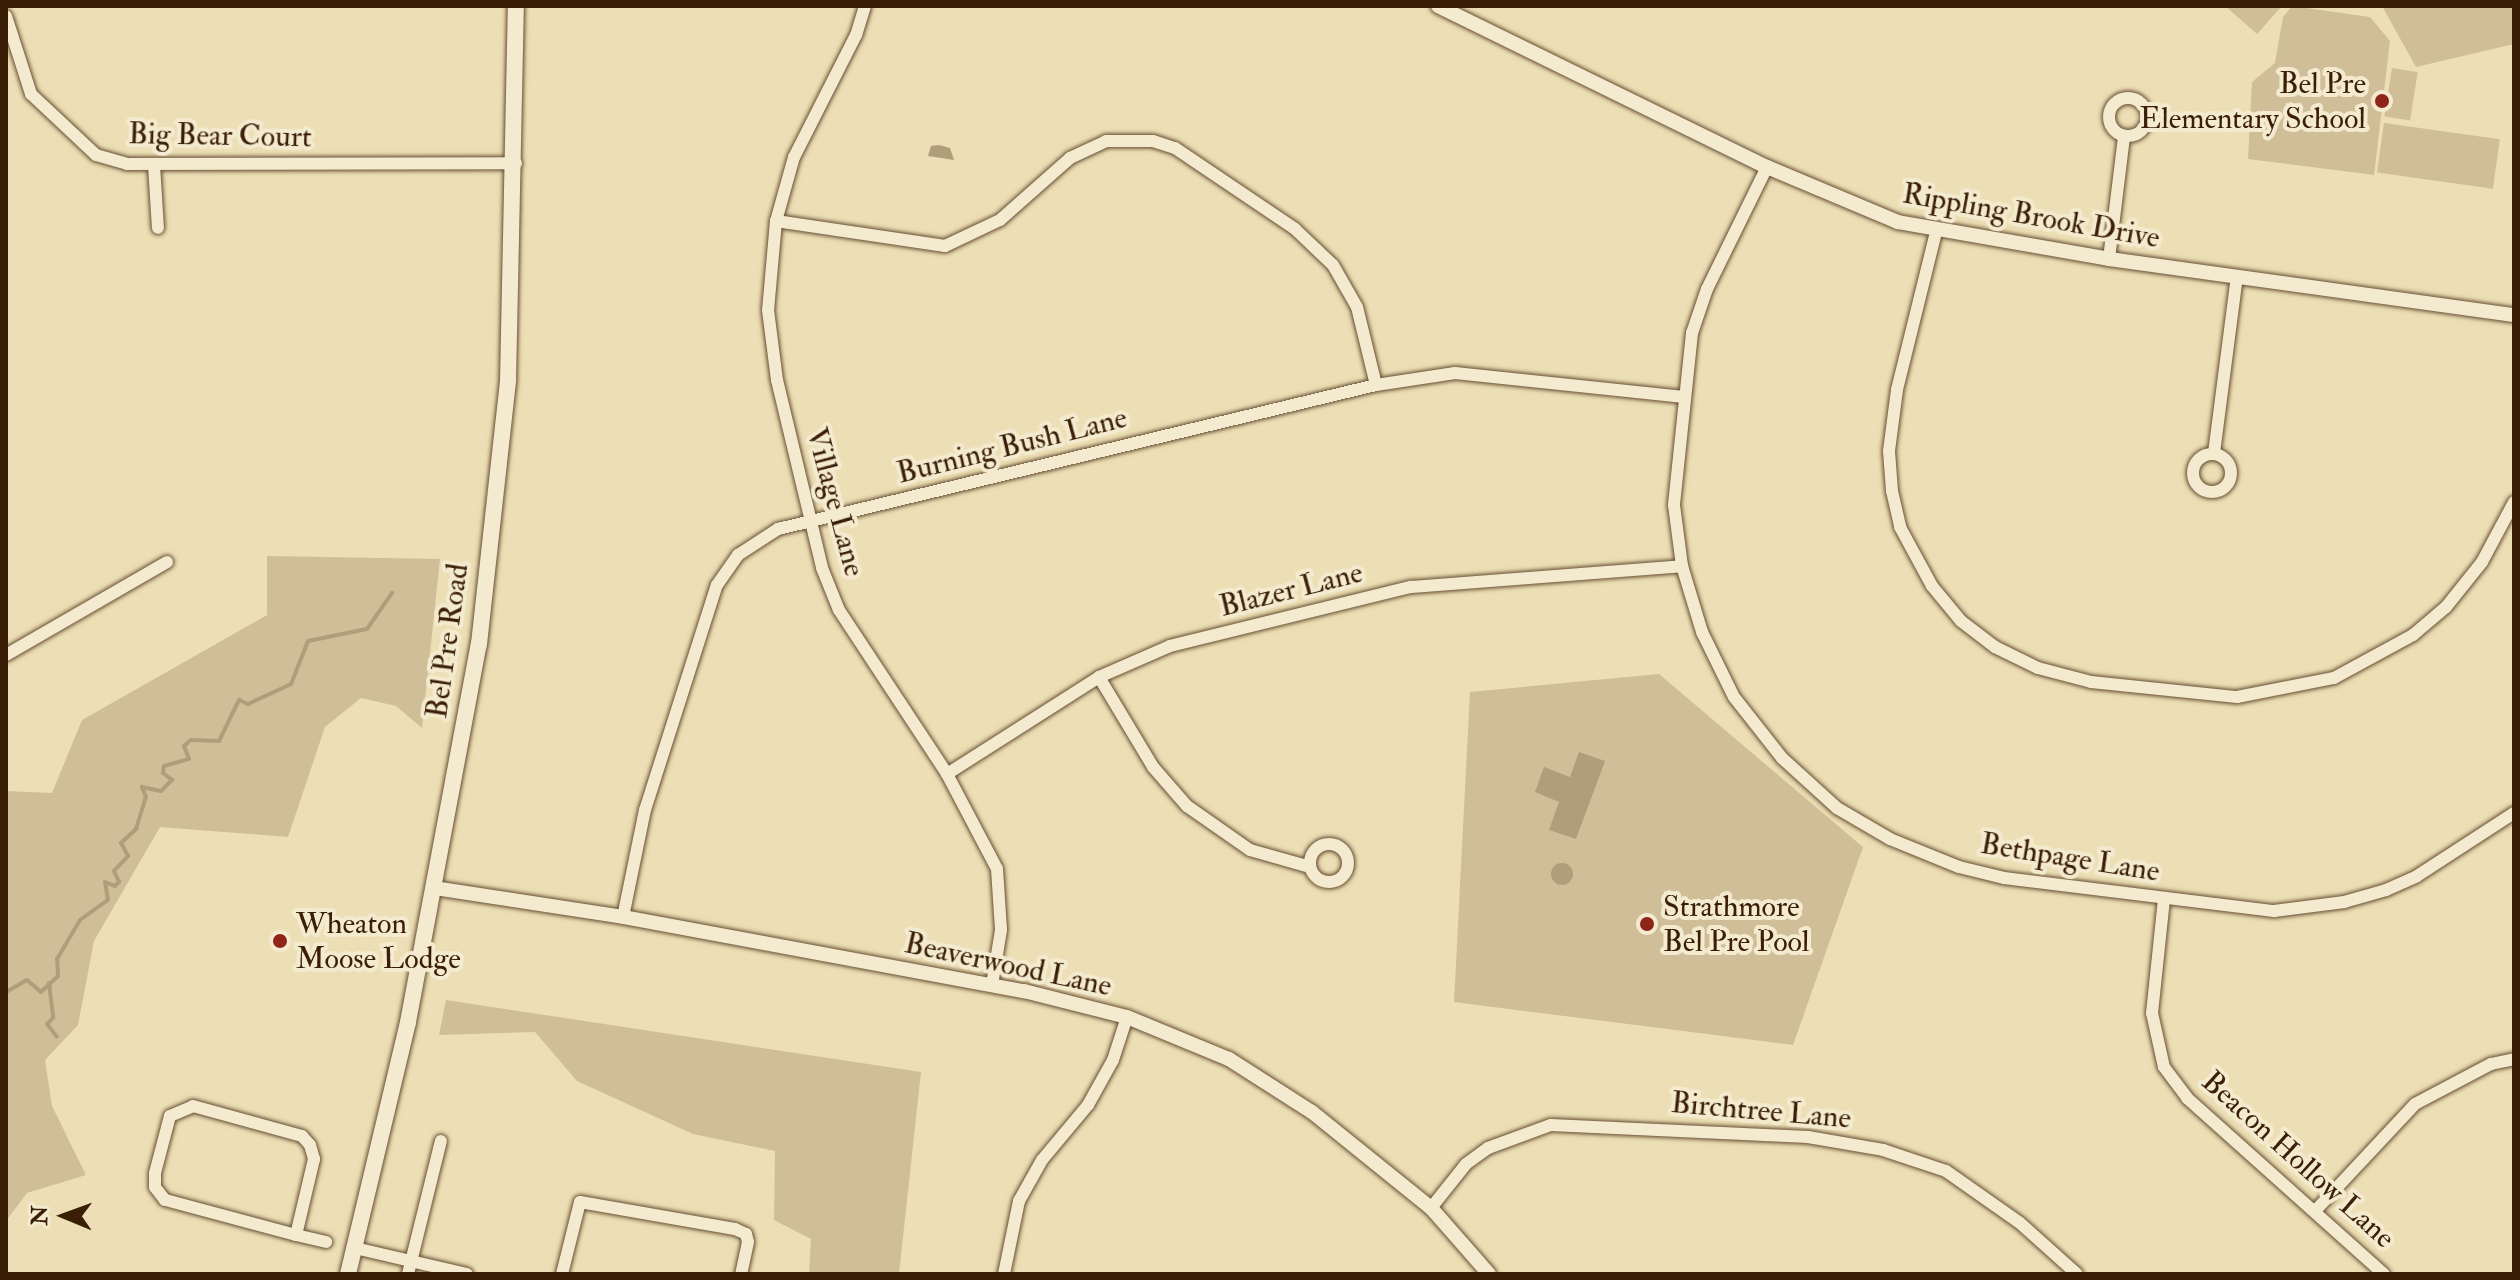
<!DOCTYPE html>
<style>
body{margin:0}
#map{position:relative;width:2520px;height:1280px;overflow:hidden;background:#eddfb5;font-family:"IM FELL Double Pica",serif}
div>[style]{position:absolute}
.green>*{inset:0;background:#cfbe97;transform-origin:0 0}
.water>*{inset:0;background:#b09d7a}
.round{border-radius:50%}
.stream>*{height:4px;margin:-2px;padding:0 2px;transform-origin:2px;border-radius:2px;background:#b09d7a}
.roads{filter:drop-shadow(0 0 2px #674e32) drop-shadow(0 0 2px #674e32)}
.minor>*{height:12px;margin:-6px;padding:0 6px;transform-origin:6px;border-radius:6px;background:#f3eacf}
.minor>.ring{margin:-6px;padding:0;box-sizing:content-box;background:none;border:12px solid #f3eacf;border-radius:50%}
.tertiary>*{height:14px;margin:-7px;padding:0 7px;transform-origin:7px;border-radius:7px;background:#f3eacf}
.secondary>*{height:16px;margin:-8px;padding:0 8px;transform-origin:8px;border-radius:8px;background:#f3eacf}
.dots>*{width:22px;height:22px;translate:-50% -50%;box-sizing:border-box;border:4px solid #f3eacf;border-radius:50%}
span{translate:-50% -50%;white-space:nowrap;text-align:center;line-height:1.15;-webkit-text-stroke:8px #f3eacf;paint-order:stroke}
.poi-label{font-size:30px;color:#3a1e06}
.right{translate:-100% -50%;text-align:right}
.left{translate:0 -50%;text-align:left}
.street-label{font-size:30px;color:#3a1e06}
.frame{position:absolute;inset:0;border:8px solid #3a1e06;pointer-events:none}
.north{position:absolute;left:24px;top:1176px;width:80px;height:80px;-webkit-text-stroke:6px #f3eacf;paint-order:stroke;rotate:271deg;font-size:22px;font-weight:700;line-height:32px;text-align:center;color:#3a1e06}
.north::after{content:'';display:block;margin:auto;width:28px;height:36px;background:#3a1e06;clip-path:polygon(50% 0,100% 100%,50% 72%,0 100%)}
</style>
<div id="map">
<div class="green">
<div style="clip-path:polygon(2225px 6px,2282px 6px,2257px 34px)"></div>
<div style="clip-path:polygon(2292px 6px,2370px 17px,2390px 41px,2374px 175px,2248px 159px,2252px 82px,2275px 63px,2283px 17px)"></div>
<div style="clip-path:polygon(2382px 6px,2514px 6px,2514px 44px,2416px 67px)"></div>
<div style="left:2392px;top:68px;width:26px;height:49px;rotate:9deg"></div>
<div style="left:2384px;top:123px;width:117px;height:50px;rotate:8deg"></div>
<div style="clip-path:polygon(267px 556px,440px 559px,422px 728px,396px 706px,361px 698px,325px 727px,288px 837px,160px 827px,94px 941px,78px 1025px,45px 1060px,52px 1106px,86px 1175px,27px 1193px,6px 1221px,6px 791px,52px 793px,82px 720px,267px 615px)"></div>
<div style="clip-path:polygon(1659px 674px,1863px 847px,1793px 1045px,1454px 1002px,1470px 692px)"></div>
<div style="clip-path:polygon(446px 1000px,921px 1072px,899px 1274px,809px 1274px,811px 1239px,774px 1220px,775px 1151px,693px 1134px,577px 1081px,535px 1032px,439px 1035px)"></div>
</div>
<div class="water">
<div style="clip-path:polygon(939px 145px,950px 148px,954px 160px,928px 156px,931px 146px)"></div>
<div style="clip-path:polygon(1579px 752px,1605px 761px,1576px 839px,1549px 830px,1559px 802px,1535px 792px,1544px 767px,1570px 777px)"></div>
<div class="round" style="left:1551px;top:863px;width:22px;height:22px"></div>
</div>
<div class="stream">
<div style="left:49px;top:983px;width:35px;rotate:83deg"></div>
<div style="left:53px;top:1018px;width:8px;rotate:135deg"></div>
<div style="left:47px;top:1024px;width:16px;rotate:52deg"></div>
<div style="left:6px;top:992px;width:24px;rotate:-30deg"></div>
<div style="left:27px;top:980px;width:18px;rotate:41deg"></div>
<div style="left:41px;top:992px;width:23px;rotate:-43deg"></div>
<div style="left:58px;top:976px;width:17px;rotate:-93deg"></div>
<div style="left:57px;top:959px;width:45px;rotate:-59.5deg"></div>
<div style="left:80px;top:920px;width:34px;rotate:-36deg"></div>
<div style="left:108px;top:900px;width:18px;rotate:-99deg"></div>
<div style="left:105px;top:882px;width:11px;rotate:22deg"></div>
<div style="left:115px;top:886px;width:6px;rotate:-45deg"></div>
<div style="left:119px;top:882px;width:12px;rotate:-114deg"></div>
<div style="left:114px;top:871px;width:21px;rotate:-47deg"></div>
<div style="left:128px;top:856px;width:15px;rotate:-118deg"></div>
<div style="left:121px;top:843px;width:21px;rotate:-43deg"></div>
<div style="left:136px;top:829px;width:34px;rotate:-73deg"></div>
<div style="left:146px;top:797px;width:11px;rotate:-112deg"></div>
<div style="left:142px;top:787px;width:19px;rotate:12deg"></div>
<div style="left:161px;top:791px;width:16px;rotate:-45deg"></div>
<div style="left:172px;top:780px;width:11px;rotate:-142deg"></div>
<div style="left:163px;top:773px;width:7px;rotate:-82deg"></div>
<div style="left:164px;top:766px;width:26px;rotate:-16deg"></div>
<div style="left:189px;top:759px;width:14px;rotate:-111deg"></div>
<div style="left:184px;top:746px;width:9px;rotate:-41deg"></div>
<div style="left:191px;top:740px;width:28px;rotate:2deg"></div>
<div style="left:219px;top:741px;width:46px;rotate:-64deg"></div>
<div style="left:239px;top:700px;width:10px;rotate:24deg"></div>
<div style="left:248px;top:704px;width:47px;rotate:-24.9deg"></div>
<div style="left:291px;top:684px;width:46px;rotate:-68.4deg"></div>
<div style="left:308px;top:641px;width:60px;rotate:-11.5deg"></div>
<div style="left:367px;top:629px;width:44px;rotate:-55.2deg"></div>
</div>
<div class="roads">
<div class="minor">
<div style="left:865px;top:6px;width:30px;rotate:107deg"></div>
<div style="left:856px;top:35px;width:137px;rotate:116.9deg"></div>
<div style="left:794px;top:157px;width:66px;rotate:105.7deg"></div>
<div style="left:776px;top:221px;width:89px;rotate:95.1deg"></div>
<div style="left:768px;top:310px;width:71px;rotate:82.7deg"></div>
<div style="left:777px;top:380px;width:193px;rotate:76.5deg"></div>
<div style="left:822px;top:568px;width:45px;rotate:68deg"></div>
<div style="left:839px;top:610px;width:196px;rotate:56.6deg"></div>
<div style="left:947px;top:774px;width:107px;rotate:62.2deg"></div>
<div style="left:997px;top:869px;width:61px;rotate:86.2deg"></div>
<div style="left:1001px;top:930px;width:56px;rotate:99.3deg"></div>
<div style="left:6px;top:16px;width:82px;rotate:72.2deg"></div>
<div style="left:31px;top:94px;width:89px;rotate:43.2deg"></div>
<div style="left:96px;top:155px;width:32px;rotate:16deg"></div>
<div style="left:127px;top:164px;width:389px;rotate:-0.1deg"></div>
<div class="ring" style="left:2109px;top:98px;width:26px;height:26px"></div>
<div style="left:154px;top:165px;width:63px;rotate:86.4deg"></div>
<div style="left:1767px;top:167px;width:136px;rotate:116.2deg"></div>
<div style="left:1707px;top:289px;width:46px;rotate:108.8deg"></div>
<div style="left:1692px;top:333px;width:173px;rotate:96deg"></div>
<div style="left:1674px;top:505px;width:62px;rotate:82.5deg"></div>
<div style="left:1682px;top:566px;width:69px;rotate:73.1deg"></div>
<div style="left:1702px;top:632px;width:72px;rotate:63.8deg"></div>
<div style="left:1734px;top:697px;width:78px;rotate:51.8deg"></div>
<div style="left:1782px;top:758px;width:74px;rotate:42.3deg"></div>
<div style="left:1837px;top:808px;width:61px;rotate:30.3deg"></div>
<div style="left:1890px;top:839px;width:74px;rotate:22.1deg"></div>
<div style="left:1959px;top:867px;width:46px;rotate:13.7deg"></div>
<div style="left:2004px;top:878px;width:272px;rotate:7deg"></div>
<div style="left:2274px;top:911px;width:71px;rotate:-7.3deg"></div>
<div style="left:2344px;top:902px;width:44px;rotate:-15.9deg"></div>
<div style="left:2386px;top:890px;width:34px;rotate:-24deg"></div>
<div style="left:2417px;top:876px;width:116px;rotate:-33deg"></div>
<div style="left:776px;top:221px;width:171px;rotate:8.4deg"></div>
<div style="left:945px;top:246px;width:61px;rotate:-25.3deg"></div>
<div style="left:1000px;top:220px;width:94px;rotate:-41.5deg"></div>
<div style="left:1070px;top:158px;width:40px;rotate:-25deg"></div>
<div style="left:1106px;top:141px;width:47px"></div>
<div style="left:1153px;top:141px;width:23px;rotate:18deg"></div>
<div style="left:1175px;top:148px;width:145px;rotate:34deg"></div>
<div style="left:1295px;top:229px;width:52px;rotate:43.5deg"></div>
<div style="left:1333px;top:265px;width:48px;rotate:60.3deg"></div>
<div style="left:1357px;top:307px;width:80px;rotate:76.3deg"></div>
<div style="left:1936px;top:232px;width:163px;rotate:103.9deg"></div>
<div style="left:1897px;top:390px;width:62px;rotate:97.5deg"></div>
<div style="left:1889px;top:451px;width:40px;rotate:85.7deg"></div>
<div style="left:1892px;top:491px;width:37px;rotate:77deg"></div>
<div style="left:1900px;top:527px;width:67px;rotate:61.5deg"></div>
<div style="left:1932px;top:586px;width:45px;rotate:50.4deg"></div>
<div style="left:1961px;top:621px;width:43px;rotate:37.4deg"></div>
<div style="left:1995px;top:647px;width:48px;rotate:26deg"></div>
<div style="left:2038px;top:668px;width:55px;rotate:14.8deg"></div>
<div style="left:2091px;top:682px;width:147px;rotate:5.9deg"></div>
<div style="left:2237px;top:697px;width:99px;rotate:-11.1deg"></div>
<div style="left:2334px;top:678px;width:90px;rotate:-28.6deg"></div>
<div style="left:2413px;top:635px;width:43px;rotate:-40.3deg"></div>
<div style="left:2446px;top:607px;width:58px;rotate:-51.3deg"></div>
<div style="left:2482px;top:562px;width:68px;rotate:-61.9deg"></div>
<div style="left:2109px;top:259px;width:123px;rotate:-83deg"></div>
<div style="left:2214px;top:453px;width:178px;rotate:-82.6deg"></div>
<div class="ring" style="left:2193px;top:454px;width:26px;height:26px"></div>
<div style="left:6px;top:655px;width:186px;rotate:-30deg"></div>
<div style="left:1099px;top:677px;width:105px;rotate:59deg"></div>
<div style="left:1153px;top:767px;width:52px;rotate:48.9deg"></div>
<div style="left:1187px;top:806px;width:77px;rotate:34.9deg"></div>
<div style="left:1250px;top:850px;width:62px;rotate:15.8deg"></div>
<div style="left:947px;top:774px;width:180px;rotate:-32.5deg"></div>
<div style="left:1099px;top:677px;width:77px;rotate:-23.6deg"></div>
<div style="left:1170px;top:646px;width:248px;rotate:-13.8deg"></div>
<div style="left:1411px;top:587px;width:272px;rotate:-4.4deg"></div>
<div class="ring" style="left:1310px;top:844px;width:26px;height:26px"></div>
<div style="left:2164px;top:899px;width:115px;rotate:96deg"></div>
<div style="left:2152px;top:1013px;width:55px;rotate:77.5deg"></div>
<div style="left:2164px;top:1067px;width:39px;rotate:53deg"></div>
<div style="left:2187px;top:1098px;width:264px;rotate:41.8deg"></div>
<div style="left:623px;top:917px;width:109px;rotate:-78.4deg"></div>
<div style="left:645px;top:810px;width:236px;rotate:-72.3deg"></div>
<div style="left:717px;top:585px;width:37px;rotate:-55deg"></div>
<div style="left:738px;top:555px;width:48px;rotate:-33deg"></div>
<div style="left:778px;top:529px;width:615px;rotate:-13.54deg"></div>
<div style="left:1376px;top:385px;width:80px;rotate:-8.6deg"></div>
<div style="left:1455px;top:373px;width:228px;rotate:6deg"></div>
<div style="left:193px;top:1106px;width:113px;rotate:15.4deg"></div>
<div style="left:302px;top:1136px;width:12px;rotate:48deg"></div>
<div style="left:310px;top:1145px;width:15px;rotate:74deg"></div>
<div style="left:314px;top:1159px;width:78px;rotate:103.3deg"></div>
<div style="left:296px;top:1235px;width:136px;rotate:-165deg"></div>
<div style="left:165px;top:1200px;width:16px;rotate:-128deg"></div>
<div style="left:155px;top:1187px;width:14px;rotate:-90deg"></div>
<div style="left:155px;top:1173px;width:59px;rotate:-75.3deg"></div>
<div style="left:170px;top:1116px;width:25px;rotate:-23deg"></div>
<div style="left:1431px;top:1208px;width:56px;rotate:-51.5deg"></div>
<div style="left:1466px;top:1164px;width:27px;rotate:-36deg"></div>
<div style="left:1488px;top:1148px;width:67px;rotate:-20.1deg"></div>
<div style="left:1551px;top:1125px;width:257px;rotate:2.7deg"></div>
<div style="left:1808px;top:1137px;width:76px;rotate:9.8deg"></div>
<div style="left:1883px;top:1150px;width:66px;rotate:18.4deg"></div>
<div style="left:1946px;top:1171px;width:90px;rotate:35.1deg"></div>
<div style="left:2020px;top:1223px;width:76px;rotate:41.8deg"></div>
<div style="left:2315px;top:1211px;width:146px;rotate:-46.9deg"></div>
<div style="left:2415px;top:1104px;width:86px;rotate:-27.8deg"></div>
<div style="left:2491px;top:1064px;width:24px;rotate:-12deg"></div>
<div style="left:296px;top:1235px;width:31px;rotate:13deg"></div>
<div style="left:355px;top:1248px;width:115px;rotate:13.1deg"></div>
<div style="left:408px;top:1274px;width:137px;rotate:-76.1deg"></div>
<div style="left:562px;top:1274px;width:74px;rotate:-76deg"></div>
<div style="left:580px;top:1202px;width:157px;rotate:9.9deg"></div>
<div style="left:735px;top:1229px;width:12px;rotate:24deg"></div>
<div style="left:746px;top:1234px;width:8px;rotate:76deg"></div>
<div style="left:748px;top:1242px;width:33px;rotate:102deg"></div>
<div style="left:1004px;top:1274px;width:75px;rotate:-78.4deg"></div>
<div style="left:1019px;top:1201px;width:47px;rotate:-60.7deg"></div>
<div style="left:1042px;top:1160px;width:72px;rotate:-50.1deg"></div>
<div style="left:1088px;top:1105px;width:51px;rotate:-60.9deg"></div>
<div style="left:1113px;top:1060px;width:45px;rotate:-72deg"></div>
</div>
<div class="tertiary">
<div style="left:1438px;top:6px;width:366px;rotate:26.1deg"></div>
<div style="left:1767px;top:167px;width:142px;rotate:22.8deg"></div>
<div style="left:1898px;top:222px;width:214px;rotate:9.9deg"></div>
<div style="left:2109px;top:259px;width:409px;rotate:7.9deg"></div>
<div style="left:434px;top:888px;width:191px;rotate:8.7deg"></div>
<div style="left:623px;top:917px;width:408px;rotate:10.5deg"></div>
<div style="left:1024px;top:991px;width:106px;rotate:14.2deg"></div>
<div style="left:1127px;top:1017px;width:110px;rotate:22.4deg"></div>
<div style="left:1229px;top:1059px;width:98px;rotate:32.6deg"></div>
<div style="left:1312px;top:1112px;width:153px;rotate:38.9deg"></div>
<div style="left:1431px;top:1208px;width:88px;rotate:48.7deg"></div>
</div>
<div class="secondary">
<div style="left:348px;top:1274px;width:259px;rotate:-76.6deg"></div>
<div style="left:408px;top:1022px;width:385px;rotate:-79.4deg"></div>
<div style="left:479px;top:644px;width:265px;rotate:-83.7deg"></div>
<div style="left:508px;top:381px;width:375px;rotate:-88.8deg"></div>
</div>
</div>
<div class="dots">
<div style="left:2382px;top:101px;background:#8f2418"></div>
<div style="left:1647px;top:924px;background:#8f2418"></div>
<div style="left:280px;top:941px;background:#8f2418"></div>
</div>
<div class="poi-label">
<span class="right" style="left:2366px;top:101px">Bel Pre<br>Elementary School</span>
<span class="left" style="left:1663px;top:924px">Strathmore<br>Bel Pre Pool</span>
<span class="left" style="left:296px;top:941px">Wheaton<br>Moose Lodge</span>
</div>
<div class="street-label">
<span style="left:220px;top:136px;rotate:1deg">Big Bear Court</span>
<span style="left:2031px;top:216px;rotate:10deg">Rippling Brook Drive</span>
<span style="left:1012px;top:446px;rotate:-14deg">Burning Bush Lane</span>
<span style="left:835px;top:502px;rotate:75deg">Village Lane</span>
<span style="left:1291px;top:590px;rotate:-14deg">Blazer Lane</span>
<span style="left:448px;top:641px;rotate:-82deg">Bel Pre Road</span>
<span style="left:2070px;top:858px;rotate:9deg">Bethpage Lane</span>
<span style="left:1008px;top:965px;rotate:12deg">Beaverwood Lane</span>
<span style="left:1761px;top:1111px;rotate:5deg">Birchtree Lane</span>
<span style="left:2298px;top:1160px;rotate:42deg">Beacon Hollow Lane</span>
</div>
<div class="frame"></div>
<div class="north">N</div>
</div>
